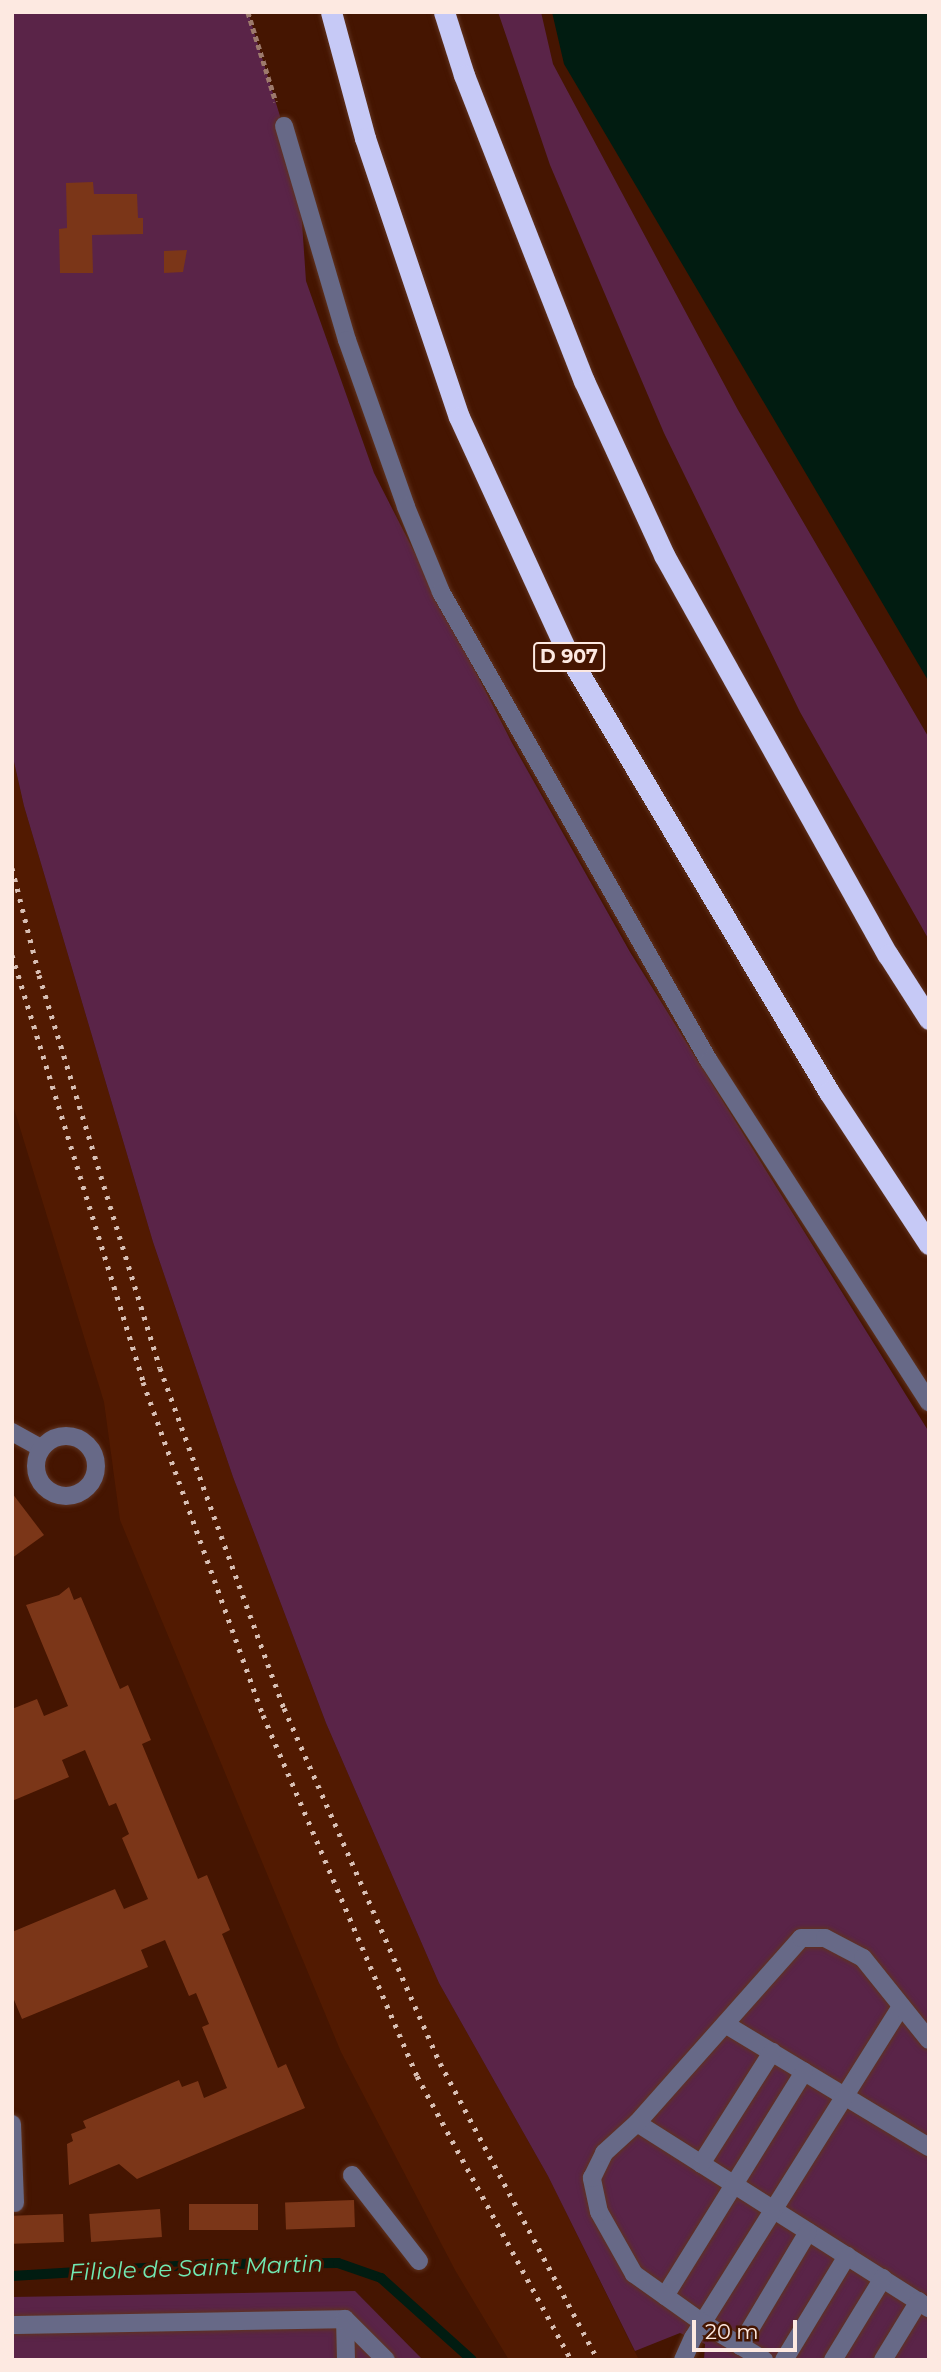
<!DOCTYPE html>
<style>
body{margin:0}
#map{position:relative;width:941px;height:2372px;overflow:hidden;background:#451501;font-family:Montserrat,sans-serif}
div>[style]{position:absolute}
.built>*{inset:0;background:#521a01}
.green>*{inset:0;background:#5a2448}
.water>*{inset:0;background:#011c11}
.stream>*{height:10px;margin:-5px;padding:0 5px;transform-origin:5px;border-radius:5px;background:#011c11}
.building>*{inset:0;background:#7b3618;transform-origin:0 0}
.path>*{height:4.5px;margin-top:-2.25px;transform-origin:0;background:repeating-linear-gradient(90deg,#9d7a6c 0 5px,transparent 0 8.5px)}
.roads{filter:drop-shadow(0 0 2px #5f3320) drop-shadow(0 0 2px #5f3320)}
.minor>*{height:18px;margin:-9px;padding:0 9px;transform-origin:9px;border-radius:9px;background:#676987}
.minor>.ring{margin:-9px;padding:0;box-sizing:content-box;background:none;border:18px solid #676987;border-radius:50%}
.highway>*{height:21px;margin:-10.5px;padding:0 10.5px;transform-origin:10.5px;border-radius:10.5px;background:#c6c9f6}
.rail>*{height:5px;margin-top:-2.5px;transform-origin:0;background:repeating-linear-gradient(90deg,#d8bfb4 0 3.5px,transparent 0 10.5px)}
span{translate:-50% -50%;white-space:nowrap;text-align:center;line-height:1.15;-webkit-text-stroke:6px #451501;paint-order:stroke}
.shield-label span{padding:2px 5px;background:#451501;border:2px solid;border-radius:5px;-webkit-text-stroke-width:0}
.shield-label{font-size:19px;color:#fde9e1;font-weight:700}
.water-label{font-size:23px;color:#70e9b3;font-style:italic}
.frame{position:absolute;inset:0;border:14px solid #fde9e1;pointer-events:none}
.scale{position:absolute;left:692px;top:2320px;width:105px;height:32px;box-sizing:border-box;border:4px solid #fde9e1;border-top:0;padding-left:9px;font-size:21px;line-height:24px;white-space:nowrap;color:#fde9e1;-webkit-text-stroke:5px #451501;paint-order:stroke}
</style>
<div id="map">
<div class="built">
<div style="clip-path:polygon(12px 753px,24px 806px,153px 1242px,233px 1477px,326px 1723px,439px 1983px,548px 2176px,639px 2360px,509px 2360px,455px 2270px,341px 2052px,120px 1520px,104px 1402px,12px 1102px)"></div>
</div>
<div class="green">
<div style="clip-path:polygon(12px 12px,248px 12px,299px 178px,306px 281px,374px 473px,512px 743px,630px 952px,929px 1432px,929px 2360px,704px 2360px,705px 2344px,680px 2333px,635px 2351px,548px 2176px,439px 1983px,326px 1723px,233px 1477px,153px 1242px,24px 806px,12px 753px)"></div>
<div style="clip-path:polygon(498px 12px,541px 12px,553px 64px,738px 410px,929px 738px,929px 940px,800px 712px,664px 433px,550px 165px)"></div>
<div style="clip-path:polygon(355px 2291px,423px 2360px,12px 2360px,12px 2297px)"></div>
</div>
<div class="water">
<div style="clip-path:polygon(552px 12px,929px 12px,929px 682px,564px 64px)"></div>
</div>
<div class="stream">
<div style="left:12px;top:2276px;width:198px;rotate:-3.5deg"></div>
<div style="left:210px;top:2264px;width:128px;rotate:-0.4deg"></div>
<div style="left:338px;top:2263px;width:46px;rotate:19.2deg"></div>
<div style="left:381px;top:2278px;width:122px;rotate:42deg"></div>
</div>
<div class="building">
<div style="clip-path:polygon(93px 182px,94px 194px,137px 194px,138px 218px,143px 218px,143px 234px,92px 235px,93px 273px,60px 273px,59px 229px,67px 228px,66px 183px)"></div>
<div style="clip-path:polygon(187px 250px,183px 272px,164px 273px,164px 251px)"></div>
<div style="clip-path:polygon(12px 1493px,44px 1535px,12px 1558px)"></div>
<div style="clip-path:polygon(69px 1587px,74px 1600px,81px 1597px,120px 1689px,128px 1685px,151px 1740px,142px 1744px,198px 1879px,207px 1875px,230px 1930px,222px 1934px,278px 2068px,286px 2064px,305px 2108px,137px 2179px,119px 2164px,69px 2185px,67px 2144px,73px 2141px,71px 2134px,86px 2128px,83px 2121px,179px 2080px,182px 2087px,198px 2081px,204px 2098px,227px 2088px,202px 2027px,209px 2024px,196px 1993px,189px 1996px,165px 1940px,141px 1950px,148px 1967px,22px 2019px,12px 1995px,12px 1932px,115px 1889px,124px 1909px,148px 1899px,122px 1838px,129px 1834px,116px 1803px,109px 1806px,85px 1750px,62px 1760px,69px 1777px,12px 1801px,12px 1709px,37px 1699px,44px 1716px,68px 1706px,26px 1605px,59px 1595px)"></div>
<div style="left:354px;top:2200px;width:27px;height:69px;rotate:88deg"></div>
<div style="left:258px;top:2204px;width:26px;height:69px;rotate:90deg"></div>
<div style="left:160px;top:2209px;width:28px;height:71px;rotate:86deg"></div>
<div style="left:63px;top:2214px;width:28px;height:51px;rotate:88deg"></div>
</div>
<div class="path">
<div style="left:248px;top:12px;width:94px;rotate:72.7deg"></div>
</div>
<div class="roads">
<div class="minor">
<div style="left:284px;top:126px;width:223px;rotate:73.6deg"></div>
<div style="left:347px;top:340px;width:177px;rotate:70.5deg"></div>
<div style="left:406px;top:507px;width:92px;rotate:67.6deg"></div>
<div style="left:441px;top:592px;width:540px;rotate:60.26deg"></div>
<div style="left:709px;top:1061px;width:406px;rotate:57.2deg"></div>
<div style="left:12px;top:1432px;width:33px;rotate:29deg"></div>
<div class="ring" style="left:36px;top:1436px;width:42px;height:42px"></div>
<div style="left:725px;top:2024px;width:238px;rotate:31.1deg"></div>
<div style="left:637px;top:2123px;width:346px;rotate:32.4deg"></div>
<div style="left:12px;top:2124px;width:79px;rotate:87.8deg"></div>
<div style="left:701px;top:2164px;width:133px;rotate:-57.6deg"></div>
<div style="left:352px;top:2175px;width:109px;rotate:52.1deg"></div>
<div style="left:665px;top:2296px;width:264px;rotate:-58.2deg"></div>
<div style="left:345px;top:2319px;width:41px;rotate:88.6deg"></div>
<div style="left:12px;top:2325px;width:333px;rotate:-1deg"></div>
<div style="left:345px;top:2319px;width:58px;rotate:45deg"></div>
<div style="left:740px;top:2346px;width:133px;rotate:-59.2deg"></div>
<div style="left:683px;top:2360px;width:24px;rotate:-66deg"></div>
<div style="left:693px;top:2338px;width:391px;rotate:-57.9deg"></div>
<div style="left:764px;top:2360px;width:71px;rotate:-148.8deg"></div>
<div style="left:703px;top:2323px;width:85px;rotate:-144.6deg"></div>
<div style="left:634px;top:2274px;width:71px;rotate:-119.4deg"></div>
<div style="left:599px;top:2212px;width:35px;rotate:-102deg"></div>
<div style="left:592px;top:2178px;width:28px;rotate:-64deg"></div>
<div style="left:604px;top:2153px;width:45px;rotate:-42.3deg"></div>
<div style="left:637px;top:2123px;width:247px;rotate:-48.4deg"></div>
<div style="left:801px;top:1938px;width:24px"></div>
<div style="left:825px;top:1938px;width:43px;rotate:27.8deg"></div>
<div style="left:863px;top:1958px;width:105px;rotate:51.2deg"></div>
<div style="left:784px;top:2360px;width:122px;rotate:-58.8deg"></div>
<div style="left:833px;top:2360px;width:96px;rotate:-58.6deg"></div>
<div style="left:883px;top:2360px;width:69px;rotate:-58.6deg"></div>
</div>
<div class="highway">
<div style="left:331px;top:12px;width:131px;rotate:74.9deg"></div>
<div style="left:365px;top:138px;width:294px;rotate:71.4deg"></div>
<div style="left:459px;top:417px;width:265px;rotate:65.3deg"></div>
<div style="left:570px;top:658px;width:505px;rotate:59.17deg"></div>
<div style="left:829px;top:1092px;width:182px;rotate:56.7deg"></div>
<div style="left:444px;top:12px;width:66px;rotate:72.4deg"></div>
<div style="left:464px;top:75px;width:329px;rotate:68.6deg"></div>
<div style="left:584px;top:381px;width:192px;rotate:65.3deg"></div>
<div style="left:664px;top:555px;width:458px;rotate:60.8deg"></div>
<div style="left:888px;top:955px;width:76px;rotate:57.4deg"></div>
</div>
</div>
<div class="rail">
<div style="left:12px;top:868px;width:110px;rotate:75.8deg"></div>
<div style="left:39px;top:975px;width:411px;rotate:72.9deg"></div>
<div style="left:160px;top:1368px;width:362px;rotate:70deg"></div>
<div style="left:284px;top:1708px;width:388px;rotate:66.3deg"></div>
<div style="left:440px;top:2063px;width:336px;rotate:62deg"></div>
<div style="left:12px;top:955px;width:447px;rotate:72.9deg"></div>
<div style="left:143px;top:1382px;width:354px;rotate:70.2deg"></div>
<div style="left:263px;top:1715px;width:392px;rotate:66.9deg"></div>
<div style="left:417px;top:2076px;width:323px;rotate:61.5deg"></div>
</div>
<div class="shield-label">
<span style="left:569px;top:657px">D 907</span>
</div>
<div class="water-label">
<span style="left:196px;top:2268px;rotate:-2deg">Filiole de Saint Martin</span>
</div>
<div class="frame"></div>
<div class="scale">20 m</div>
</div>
